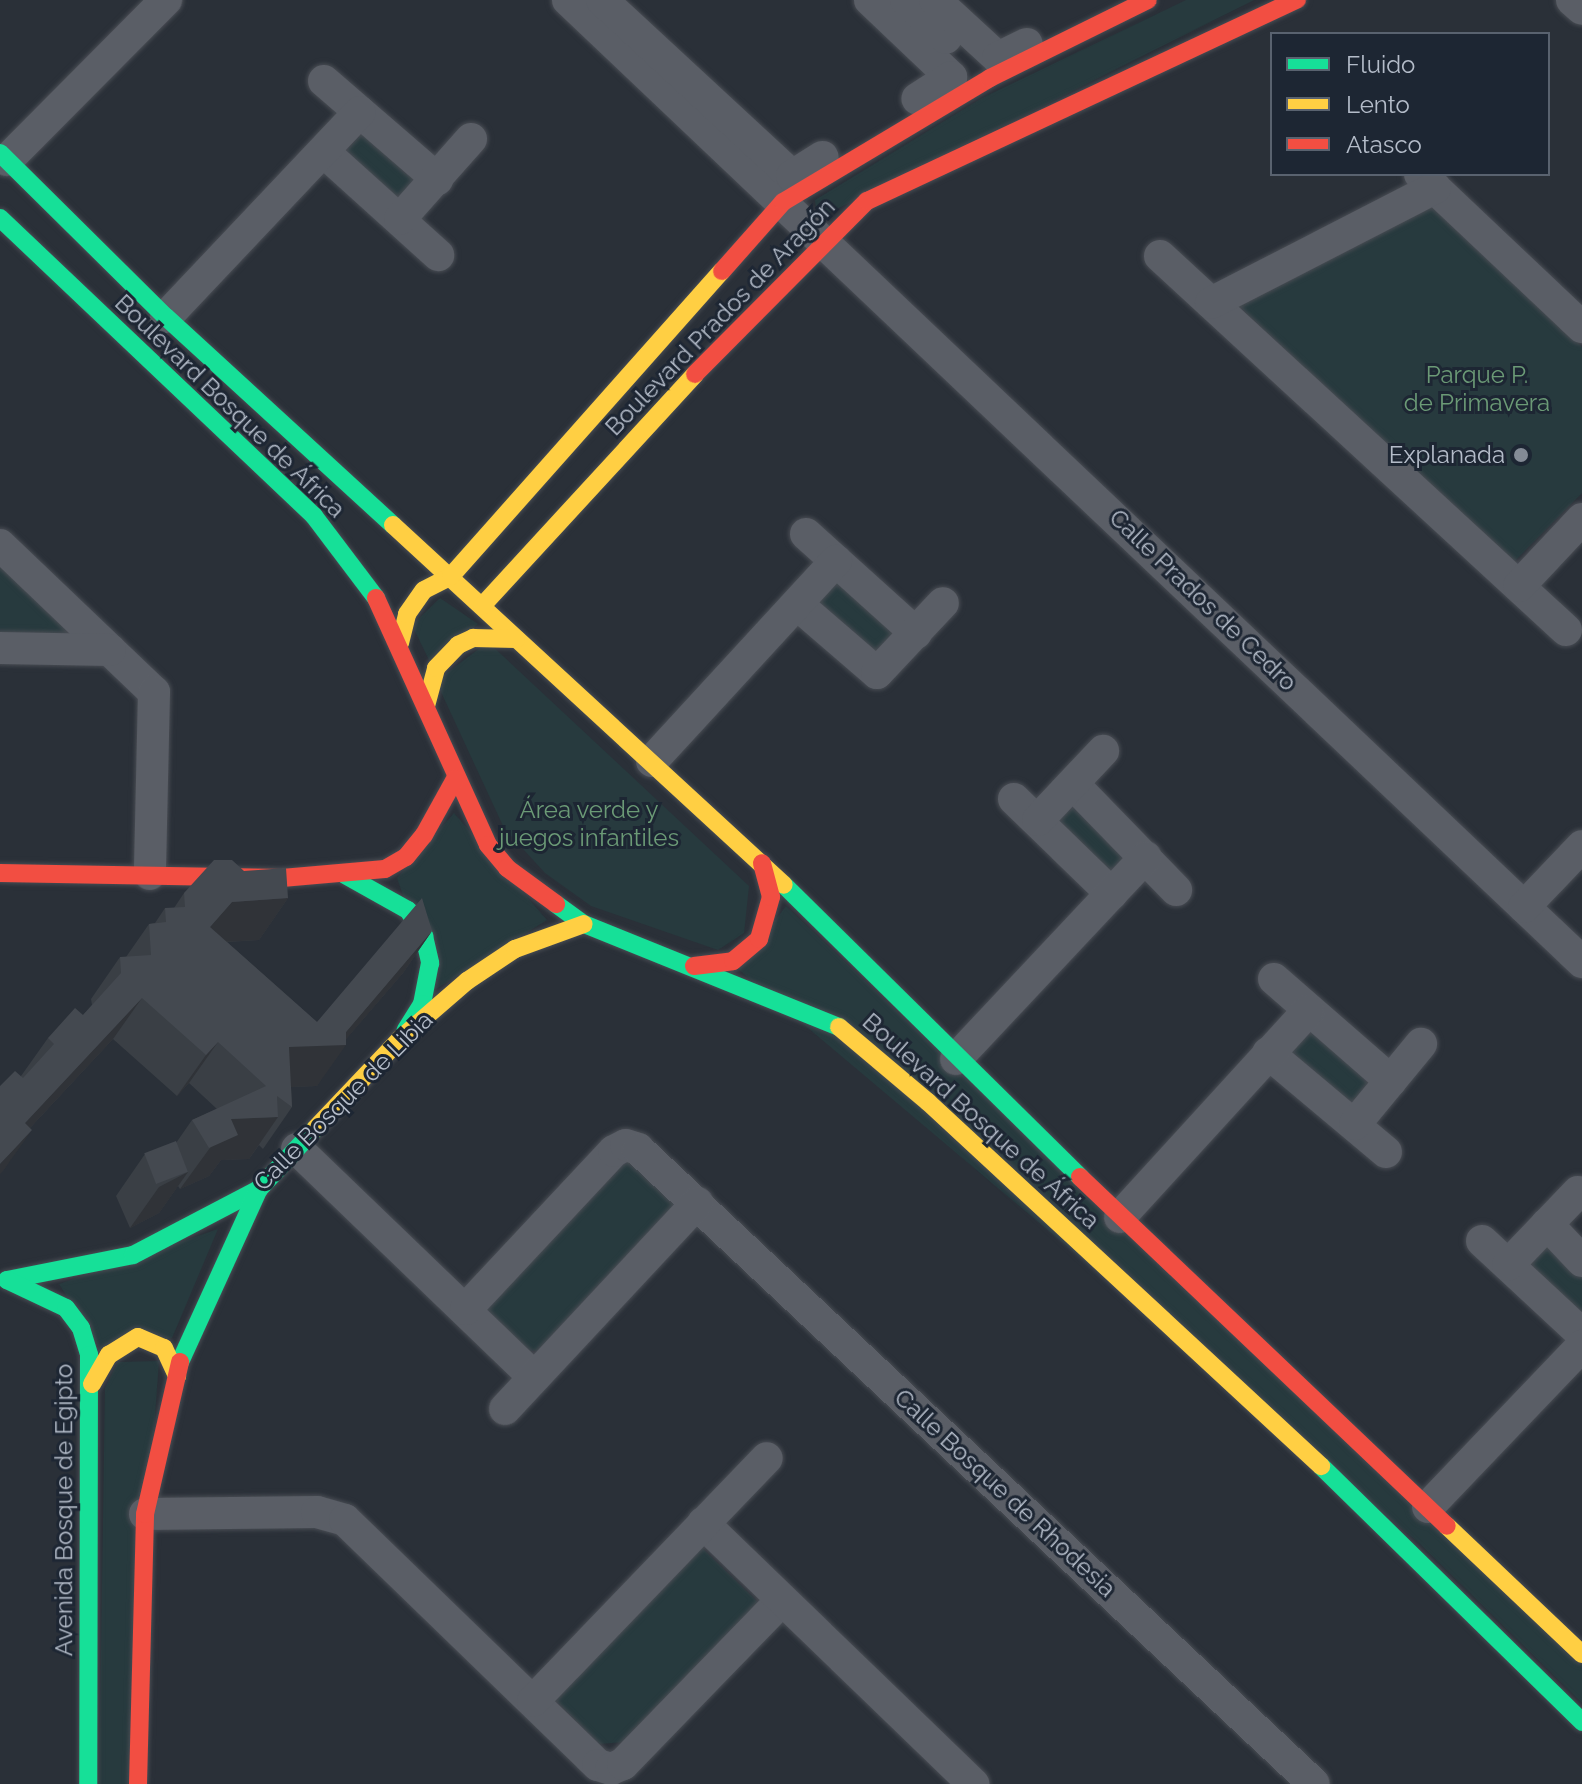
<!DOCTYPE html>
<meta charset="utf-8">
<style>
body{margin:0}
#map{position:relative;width:1582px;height:1784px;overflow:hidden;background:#2a3038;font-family:Raleway,sans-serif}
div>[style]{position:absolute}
.green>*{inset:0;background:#273a3e;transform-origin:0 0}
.roads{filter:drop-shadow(0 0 2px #484c53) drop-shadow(0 0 2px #484c53)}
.street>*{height:32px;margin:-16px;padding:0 16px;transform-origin:16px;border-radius:16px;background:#5a5e66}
.fast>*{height:18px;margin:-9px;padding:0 9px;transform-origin:9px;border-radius:9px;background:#16e098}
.slow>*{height:18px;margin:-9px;padding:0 9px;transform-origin:9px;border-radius:9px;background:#ffcf43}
.jam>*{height:18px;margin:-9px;padding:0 9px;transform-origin:9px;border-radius:9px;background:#f24e42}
.wall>*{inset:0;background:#3a3f45}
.shaded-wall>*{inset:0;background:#303338}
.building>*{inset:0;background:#444950;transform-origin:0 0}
.dots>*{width:22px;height:22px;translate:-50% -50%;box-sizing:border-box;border:4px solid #1d2633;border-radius:50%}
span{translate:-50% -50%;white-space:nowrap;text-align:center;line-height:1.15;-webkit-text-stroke:6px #1d2633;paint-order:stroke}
.street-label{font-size:24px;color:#b4bcc9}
.park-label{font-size:24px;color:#6b9a76}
.poi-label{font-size:24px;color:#b4bcc9}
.right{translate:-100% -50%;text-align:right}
.legend{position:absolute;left:1270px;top:32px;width:280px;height:144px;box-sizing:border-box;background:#1d2633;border:2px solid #59626f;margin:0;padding:10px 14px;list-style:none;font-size:24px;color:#b4bcc9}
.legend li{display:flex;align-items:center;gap:16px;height:40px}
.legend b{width:40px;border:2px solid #59626f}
</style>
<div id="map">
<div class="green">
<div style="clip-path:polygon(1186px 0,1254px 0,823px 216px,816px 208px,815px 200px,982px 98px)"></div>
<div style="left:366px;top:128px;width:74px;height:35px;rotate:41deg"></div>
<div style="clip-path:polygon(1431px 205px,1582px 347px,1582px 493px,1511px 565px,1239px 306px)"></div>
<div style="clip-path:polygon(0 558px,84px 640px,0 636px)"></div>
<div style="left:837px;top:579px;width:92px;height:36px;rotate:42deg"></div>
<div style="clip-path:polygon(440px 598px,478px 624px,429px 660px,412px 625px)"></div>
<div style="clip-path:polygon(488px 642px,749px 886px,744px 933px,718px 950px,591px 906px,545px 873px,504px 828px,436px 681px)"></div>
<div style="left:1069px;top:794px;width:90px;height:33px;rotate:45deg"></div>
<div style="clip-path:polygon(454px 813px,547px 920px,436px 989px,397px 878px)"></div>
<div style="clip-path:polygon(786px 906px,1582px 1664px,1582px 1703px,1419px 1543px,738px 969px)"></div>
<div style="left:1307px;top:1024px;width:91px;height:40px;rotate:41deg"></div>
<div style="clip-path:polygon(625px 1156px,678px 1206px,548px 1352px,525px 1350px,481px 1306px)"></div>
<div style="clip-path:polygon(218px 1229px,172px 1338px,101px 1350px,59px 1284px)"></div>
<div style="clip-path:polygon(1549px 1238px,1582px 1272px,1582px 1322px,1525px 1268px)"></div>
<div style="clip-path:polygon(159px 1361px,128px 1784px,99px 1784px,105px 1388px,118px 1362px)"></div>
<div style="clip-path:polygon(701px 1547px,760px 1604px,625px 1742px,599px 1744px,553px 1698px)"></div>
</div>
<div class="roads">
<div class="street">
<div style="left:568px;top:0;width:1398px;rotate:43.49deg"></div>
<div style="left:602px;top:0;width:259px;rotate:42.8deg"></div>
<div style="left:792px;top:176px;width:36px;rotate:-32deg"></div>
<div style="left:870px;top:0;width:112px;rotate:43.5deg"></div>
<div style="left:951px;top:77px;width:40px;rotate:147.1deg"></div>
<div style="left:906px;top:0;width:55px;rotate:43.5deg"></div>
<div style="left:935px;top:0;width:86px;rotate:42.6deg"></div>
<div style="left:998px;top:58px;width:32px;rotate:-26deg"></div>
<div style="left:1572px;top:0;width:13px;rotate:42deg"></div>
<div style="left:324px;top:81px;width:150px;rotate:40.9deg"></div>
<div style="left:324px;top:152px;width:154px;rotate:42.1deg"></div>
<div style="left:7px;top:160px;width:226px;rotate:-45.2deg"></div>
<div style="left:1420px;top:174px;width:223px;rotate:43.4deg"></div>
<div style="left:400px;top:219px;width:107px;rotate:-48.4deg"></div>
<div style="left:1160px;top:256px;width:552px;rotate:42.65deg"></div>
<div style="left:1211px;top:303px;width:252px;rotate:-27.2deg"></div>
<div style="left:166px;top:317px;width:282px;rotate:-46.6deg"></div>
<div style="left:806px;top:534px;width:148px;rotate:42deg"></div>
<div style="left:0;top:545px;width:213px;rotate:43.7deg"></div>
<div style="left:154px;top:692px;width:182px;rotate:91.3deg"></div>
<div style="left:1519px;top:586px;width:92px;rotate:-46.8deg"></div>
<div style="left:798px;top:605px;width:104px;rotate:40.7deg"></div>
<div style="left:877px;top:673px;width:96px;rotate:-46.7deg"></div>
<div style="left:0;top:648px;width:110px;rotate:1deg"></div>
<div style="left:652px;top:761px;width:272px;rotate:-47.4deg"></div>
<div style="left:1073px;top:784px;width:148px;rotate:45.8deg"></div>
<div style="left:1014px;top:799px;width:136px;rotate:44.1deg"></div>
<div style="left:1038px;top:820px;width:95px;rotate:-46.7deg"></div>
<div style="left:1524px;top:907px;width:84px;rotate:-46.4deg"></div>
<div style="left:1274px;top:979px;width:155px;rotate:41.1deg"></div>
<div style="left:1268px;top:1053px;width:154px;rotate:40deg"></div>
<div style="left:956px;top:1059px;width:277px;rotate:-46.8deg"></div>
<div style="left:1355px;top:1124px;width:104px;rotate:-50.5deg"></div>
<div style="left:297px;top:1149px;width:329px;rotate:43.9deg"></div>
<div style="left:1120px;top:1217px;width:279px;rotate:-47.6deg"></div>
<div style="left:1547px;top:1224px;width:51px;rotate:46.6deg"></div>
<div style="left:1482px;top:1241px;width:137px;rotate:42.9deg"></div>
<div style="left:1508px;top:1265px;width:101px;rotate:-46.2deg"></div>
<div style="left:466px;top:1309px;width:216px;rotate:-46.9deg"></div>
<div style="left:614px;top:1151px;width:13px;rotate:-27deg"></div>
<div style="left:626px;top:1145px;width:13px;rotate:18deg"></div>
<div style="left:638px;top:1149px;width:927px;rotate:43.21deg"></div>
<div style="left:505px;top:1409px;width:282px;rotate:-47deg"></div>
<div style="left:1428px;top:1507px;width:223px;rotate:-46.3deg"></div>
<div style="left:145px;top:1514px;width:172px;rotate:-0.7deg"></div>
<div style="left:317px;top:1512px;width:29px;rotate:16deg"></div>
<div style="left:345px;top:1520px;width:352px;rotate:44.1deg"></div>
<div style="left:598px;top:1765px;width:14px;rotate:17deg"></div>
<div style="left:611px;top:1769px;width:13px;rotate:-23deg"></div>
<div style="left:623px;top:1764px;width:228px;rotate:-45.9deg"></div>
<div style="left:703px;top:1523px;width:376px;rotate:44deg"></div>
<div style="left:533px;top:1701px;width:337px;rotate:-46.1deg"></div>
</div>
<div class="fast">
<div style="left:0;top:153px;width:233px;rotate:44.7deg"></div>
<div style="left:166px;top:317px;width:308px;rotate:42.5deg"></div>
<div style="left:0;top:218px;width:433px;rotate:43.5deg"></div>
<div style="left:314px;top:516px;width:103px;rotate:52.9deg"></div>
<div style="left:345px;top:875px;width:72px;rotate:29.1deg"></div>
<div style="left:408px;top:910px;width:31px;rotate:58deg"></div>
<div style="left:424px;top:936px;width:28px;rotate:77deg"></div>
<div style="left:430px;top:963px;width:42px;rotate:101deg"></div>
<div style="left:422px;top:1004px;width:31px;rotate:122deg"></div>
<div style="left:784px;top:885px;width:416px;rotate:44.6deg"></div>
<div style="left:556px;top:904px;width:34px;rotate:36deg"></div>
<div style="left:584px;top:924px;width:275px;rotate:22deg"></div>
<div style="left:7px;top:1280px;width:128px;rotate:-11.2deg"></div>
<div style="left:133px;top:1255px;width:142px;rotate:-27.6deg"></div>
<div style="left:259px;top:1189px;width:82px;rotate:-47deg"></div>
<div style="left:7px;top:1280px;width:65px;rotate:25.4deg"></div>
<div style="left:66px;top:1308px;width:25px;rotate:53deg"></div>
<div style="left:81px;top:1328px;width:28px;rotate:73deg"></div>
<div style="left:89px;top:1355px;width:429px;rotate:90.1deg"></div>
<div style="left:180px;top:1362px;width:190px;rotate:-65.5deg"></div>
<div style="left:1321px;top:1466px;width:366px;rotate:44.4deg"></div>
</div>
<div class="slow">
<div style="left:393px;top:525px;width:531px;rotate:42.64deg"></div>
<div style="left:482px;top:606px;width:315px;rotate:-47.4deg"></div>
<div style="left:400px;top:643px;width:30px;rotate:-76deg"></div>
<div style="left:407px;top:614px;width:29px;rotate:-55deg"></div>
<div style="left:424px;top:590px;width:30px;rotate:-27deg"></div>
<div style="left:451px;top:576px;width:408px;rotate:-48.4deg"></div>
<div style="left:426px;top:706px;width:39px;rotate:-75deg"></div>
<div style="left:436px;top:668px;width:32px;rotate:-46deg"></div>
<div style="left:458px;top:645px;width:17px;rotate:-25deg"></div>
<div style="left:473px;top:638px;width:43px;rotate:1.3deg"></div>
<div style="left:839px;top:1027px;width:116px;rotate:40.1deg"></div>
<div style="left:928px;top:1102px;width:536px;rotate:42.81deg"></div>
<div style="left:315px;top:1129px;width:124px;rotate:-46.6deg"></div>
<div style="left:400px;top:1039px;width:89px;rotate:-40.9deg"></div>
<div style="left:467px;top:981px;width:58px;rotate:-33.7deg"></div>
<div style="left:515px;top:949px;width:73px;rotate:-19.9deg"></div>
<div style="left:92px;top:1384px;width:34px;rotate:-60deg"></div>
<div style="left:109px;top:1355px;width:34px;rotate:-32deg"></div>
<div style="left:138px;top:1337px;width:28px;rotate:23deg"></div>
<div style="left:164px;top:1348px;width:31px;rotate:65deg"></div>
<div style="left:1447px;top:1526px;width:186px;rotate:43.5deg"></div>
</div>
<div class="jam">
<div style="left:722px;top:271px;width:92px;rotate:-48.5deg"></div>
<div style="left:783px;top:202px;width:241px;rotate:-30.9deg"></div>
<div style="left:990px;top:78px;width:176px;rotate:-26.3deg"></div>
<div style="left:695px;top:374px;width:244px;rotate:-45.2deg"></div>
<div style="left:867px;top:201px;width:475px;rotate:-25.1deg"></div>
<div style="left:376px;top:598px;width:271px;rotate:65.6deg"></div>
<div style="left:488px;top:845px;width:30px;rotate:50deg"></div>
<div style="left:507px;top:868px;width:61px;rotate:36.3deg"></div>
<div style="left:0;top:873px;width:282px;rotate:1deg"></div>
<div style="left:282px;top:878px;width:103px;rotate:-5deg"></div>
<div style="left:385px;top:869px;width:24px;rotate:-30deg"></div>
<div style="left:406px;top:857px;width:28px;rotate:-51deg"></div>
<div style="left:424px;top:835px;width:64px;rotate:-61deg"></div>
<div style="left:694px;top:966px;width:39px;rotate:-7deg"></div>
<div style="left:733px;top:961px;width:34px;rotate:-40deg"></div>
<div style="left:759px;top:939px;width:44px;rotate:-74.1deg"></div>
<div style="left:771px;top:897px;width:35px;rotate:-105deg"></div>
<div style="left:1080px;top:1177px;width:506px;rotate:43.56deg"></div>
<div style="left:138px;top:1784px;width:270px;rotate:-88.5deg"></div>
<div style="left:145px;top:1514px;width:156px;rotate:-77deg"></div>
</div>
</div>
<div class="wall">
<div style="clip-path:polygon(244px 871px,288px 898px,259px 940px,227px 942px,317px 1022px,432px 931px,403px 973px,346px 1039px,317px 1086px,291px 1087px,292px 1107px,263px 1149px,259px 1145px,249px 1159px,221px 1160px,209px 1176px,180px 1189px,178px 1186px,159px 1213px,130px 1228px,116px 1196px,145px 1154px,176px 1143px,192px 1120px,217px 1109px,189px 1083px,177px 1096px,113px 1039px,30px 1128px,3px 1171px,21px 1076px,48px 1038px,83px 1015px,92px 1005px,91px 999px,120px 957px,126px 957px,149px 924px,155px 923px,165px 908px,174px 908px,184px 893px)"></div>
</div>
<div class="shaded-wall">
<div style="clip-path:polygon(288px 898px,259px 940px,203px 943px,210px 927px,232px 902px)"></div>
<div style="clip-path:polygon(432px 931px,403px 973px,341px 1045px,346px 1045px,317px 1086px,265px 1088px,289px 1047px,346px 1032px)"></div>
<div style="clip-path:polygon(142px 998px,113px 1039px,0 1160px,25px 1123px)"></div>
<div style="clip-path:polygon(218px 1042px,189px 1083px,177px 1096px,206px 1055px)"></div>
<div style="clip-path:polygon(278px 1117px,249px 1159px,221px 1160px,209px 1176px,180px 1189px,231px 1119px)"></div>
<div style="clip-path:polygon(32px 1130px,3px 1171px,0 1174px,0 1164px)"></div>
<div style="clip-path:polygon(188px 1172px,159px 1213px,130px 1228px,159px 1187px)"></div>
</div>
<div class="building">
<div style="clip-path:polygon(214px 860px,232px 860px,244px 871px,286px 868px,288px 898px,232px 902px,210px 927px,317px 1022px,422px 898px,432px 931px,346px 1032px,346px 1045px,289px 1047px,292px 1107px,277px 1096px,278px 1117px,231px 1119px,238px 1135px,209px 1148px,192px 1120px,266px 1086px,218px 1042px,206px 1055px,142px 998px,25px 1123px,32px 1130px,0 1164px,0 1086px,15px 1071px,23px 1078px,54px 1044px,48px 1038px,75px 1008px,83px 1015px,121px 973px,120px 957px,151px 955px,149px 924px,166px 922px,165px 908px,185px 907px,184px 893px)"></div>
<div style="left:176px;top:1141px;width:33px;height:34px;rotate:69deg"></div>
</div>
<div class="dots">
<div style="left:1521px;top:455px;background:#848b96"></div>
</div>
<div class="street-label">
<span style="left:720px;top:317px;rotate:-46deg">Boulevard Prados de Aragón</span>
<span style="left:230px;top:406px;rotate:44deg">Boulevard Bosque de África</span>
<span style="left:1203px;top:600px;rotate:44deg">Calle Prados de Cedro</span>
<span style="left:343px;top:1101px;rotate:-45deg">Calle Bosque de Libia</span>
<span style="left:981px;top:1121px;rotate:42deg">Boulevard Bosque de África</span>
<span style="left:1005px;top:1493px;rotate:43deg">Calle Bosque de Rhodesia</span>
<span style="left:64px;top:1510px;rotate:-90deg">Avenida Bosque de Egipto</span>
</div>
<div class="park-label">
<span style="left:1477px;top:389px">Parque P.<br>de Primavera</span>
<span style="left:589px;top:824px">Área verde y<br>juegos infantiles</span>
</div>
<div class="poi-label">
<span class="right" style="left:1505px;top:455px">Explanada</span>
</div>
<ul class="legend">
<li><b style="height:10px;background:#16e098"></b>Fluido</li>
<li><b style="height:10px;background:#ffcf43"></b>Lento</li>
<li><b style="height:10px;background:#f24e42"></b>Atasco</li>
</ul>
</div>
